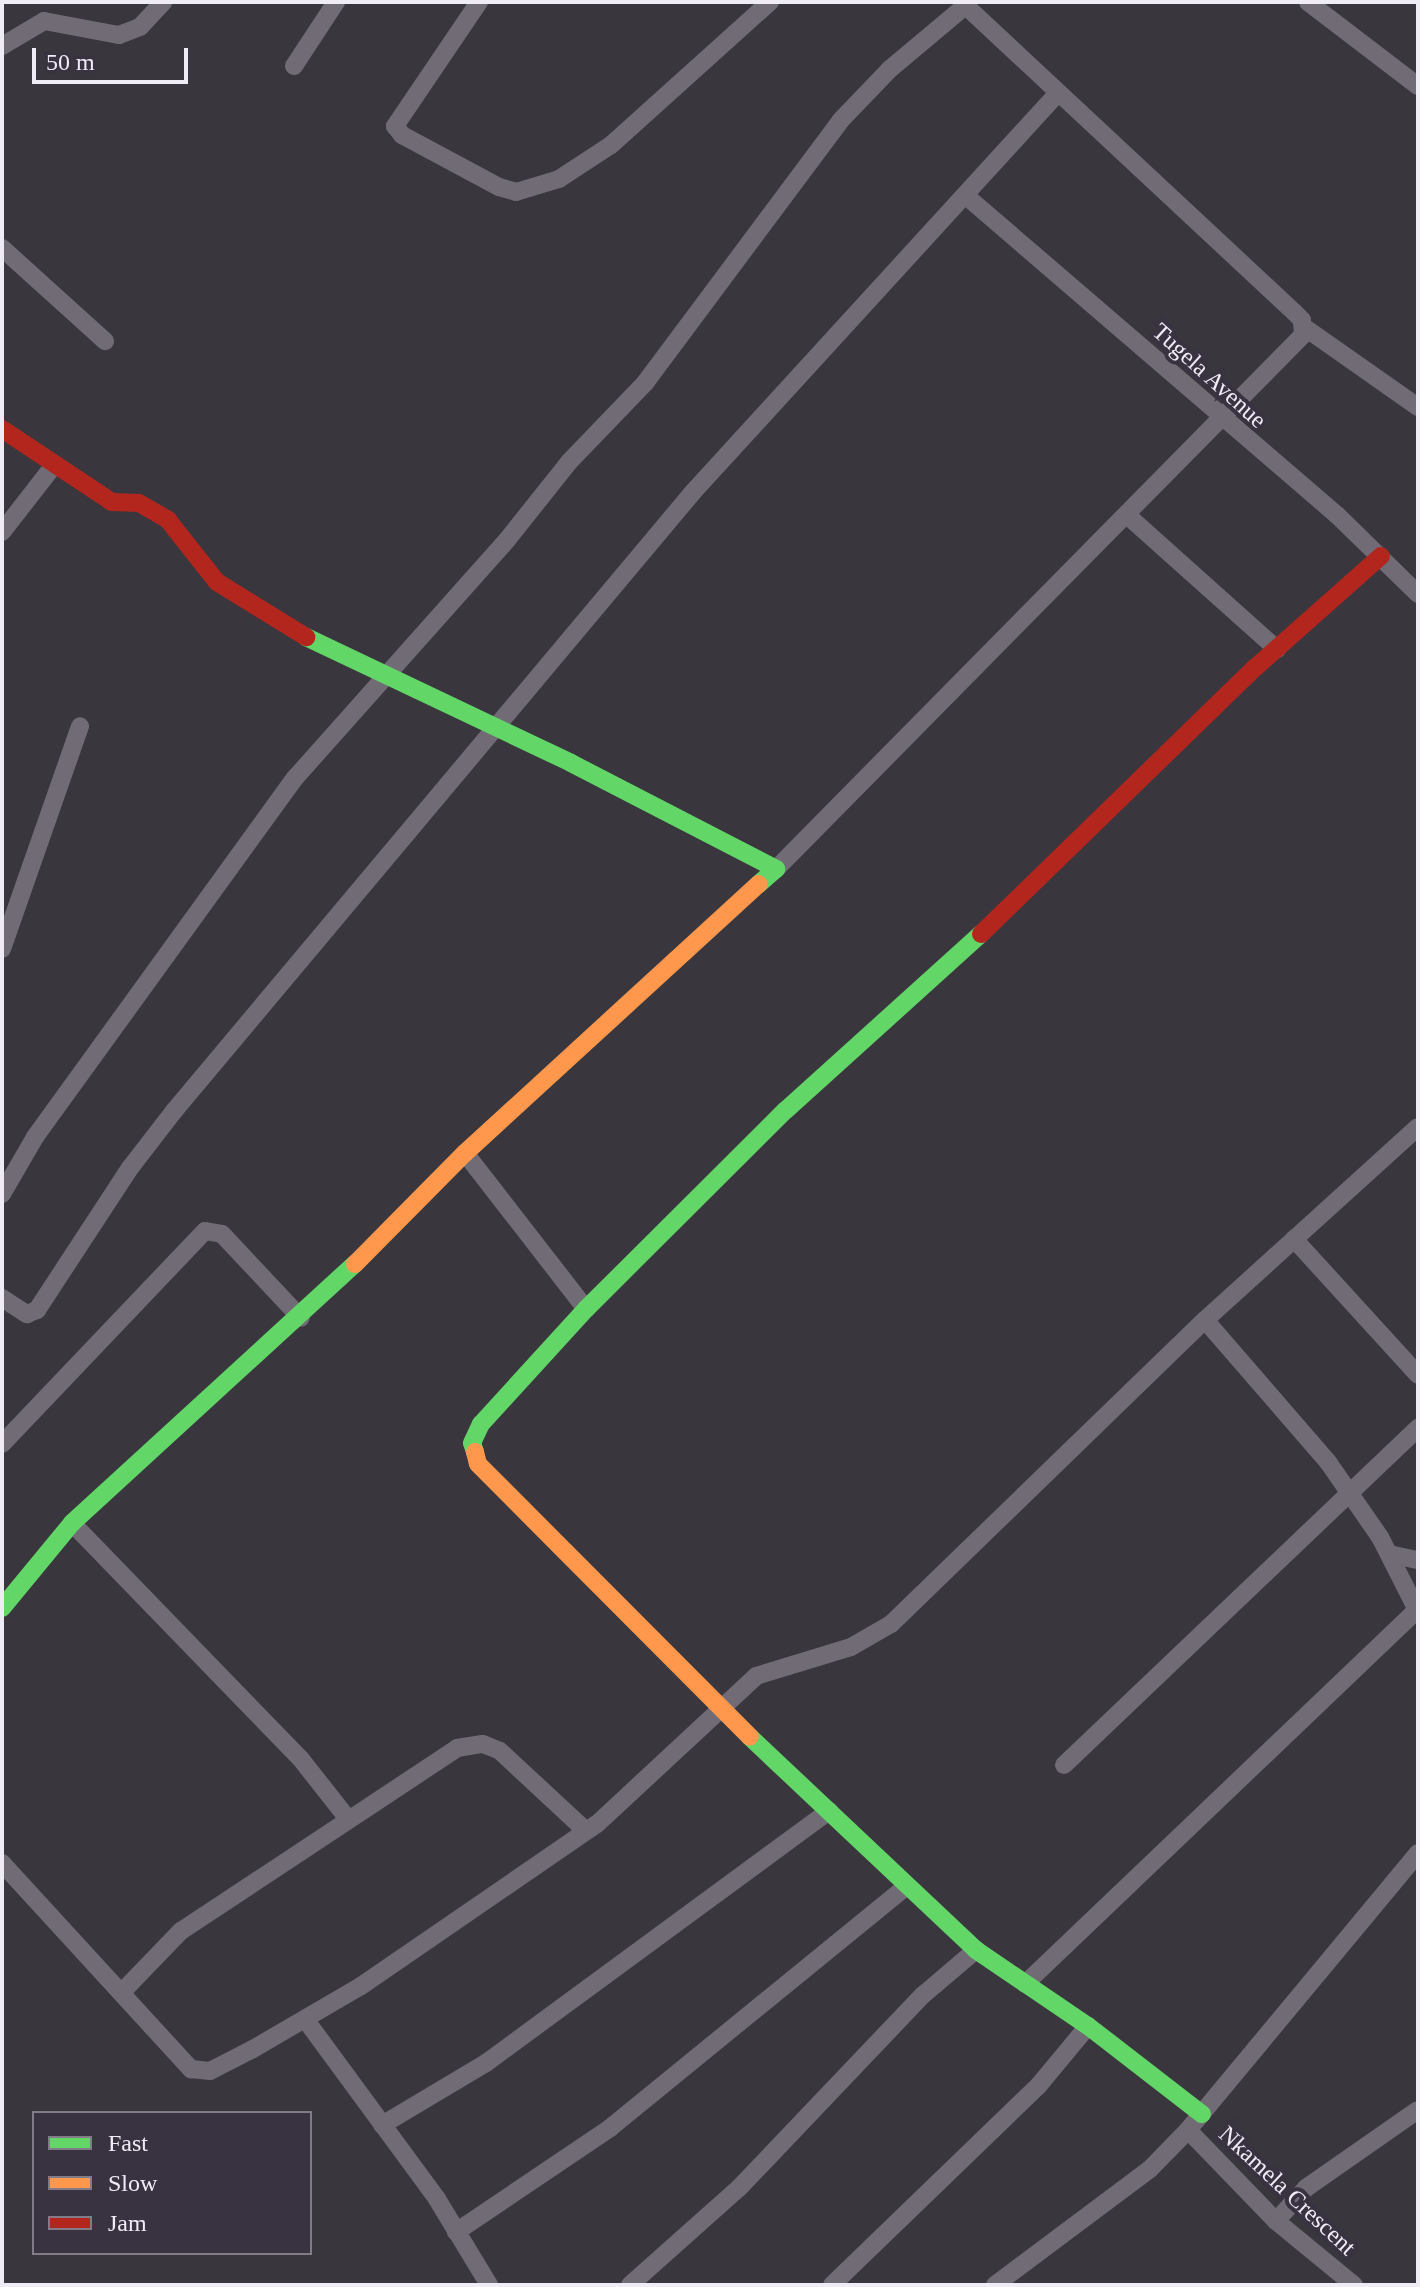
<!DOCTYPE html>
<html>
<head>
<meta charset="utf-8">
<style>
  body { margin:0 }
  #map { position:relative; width:1420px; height:2287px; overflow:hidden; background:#39363e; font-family:Georgia,serif }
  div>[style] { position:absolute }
  .street>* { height:18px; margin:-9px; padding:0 9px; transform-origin:9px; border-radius:9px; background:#706b75 }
  .fast>* { height:18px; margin:-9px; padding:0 9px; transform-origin:9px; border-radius:9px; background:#63d668 }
  .slow>* { height:18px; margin:-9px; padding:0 9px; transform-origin:9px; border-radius:9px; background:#ff974d }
  .jam>* { height:18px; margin:-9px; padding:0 9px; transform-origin:9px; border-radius:9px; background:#b3261e }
  span { translate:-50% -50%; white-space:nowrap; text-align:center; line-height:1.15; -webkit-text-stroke:8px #393241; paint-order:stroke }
  .street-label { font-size:24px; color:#f0ecf6 }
  .frame { position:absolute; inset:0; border:4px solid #f0ecf6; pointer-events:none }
  .legend { position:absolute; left:32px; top:2111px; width:280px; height:144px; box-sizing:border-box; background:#393241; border:2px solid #827c89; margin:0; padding:10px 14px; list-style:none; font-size:24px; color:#f0ecf6 }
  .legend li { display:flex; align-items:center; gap:16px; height:40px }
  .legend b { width:40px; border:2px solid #827c89 }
  .scale { position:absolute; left:32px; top:48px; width:156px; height:36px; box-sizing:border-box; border:4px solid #f0ecf6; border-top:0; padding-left:10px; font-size:24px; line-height:28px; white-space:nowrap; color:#f0ecf6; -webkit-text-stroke:6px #393241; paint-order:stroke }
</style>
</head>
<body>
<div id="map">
  <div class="street">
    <i style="left:479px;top:2px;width:150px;rotate:124.1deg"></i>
    <i style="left:395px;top:126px;width:11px;rotate:52deg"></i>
    <i style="left:402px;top:135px;width:110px;rotate:28.2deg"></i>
    <i style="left:499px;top:187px;width:18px;rotate:16deg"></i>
    <i style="left:516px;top:192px;width:45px;rotate:-16.8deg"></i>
    <i style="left:559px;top:179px;width:62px;rotate:-33.2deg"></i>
    <i style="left:611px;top:145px;width:214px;rotate:-42deg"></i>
    <i style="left:1308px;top:2px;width:138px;rotate:37.4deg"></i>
    <i style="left:2px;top:46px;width:49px;rotate:-30.8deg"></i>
    <i style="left:44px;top:21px;width:76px;rotate:10.6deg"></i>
    <i style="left:119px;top:35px;width:22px;rotate:-21deg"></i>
    <i style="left:140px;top:27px;width:34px;rotate:-47deg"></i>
    <i style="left:294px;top:66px;width:77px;rotate:-56.7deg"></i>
    <i style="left:966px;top:196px;width:489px;rotate:40.7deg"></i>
    <i style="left:1337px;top:515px;width:113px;rotate:44.3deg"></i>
    <i style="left:2px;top:248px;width:139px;rotate:42.1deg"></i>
    <i style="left:1304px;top:327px;width:139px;rotate:35.1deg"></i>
    <i style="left:1128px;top:516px;width:200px;rotate:41.8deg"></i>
    <i style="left:2px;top:532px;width:86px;rotate:-52.1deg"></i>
    <i style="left:776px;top:869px;width:750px;rotate:-45.38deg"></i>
    <i style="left:1303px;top:335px;width:15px;rotate:-94deg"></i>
    <i style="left:1302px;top:320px;width:11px;rotate:-135deg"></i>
    <i style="left:1294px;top:312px;width:454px;rotate:-137deg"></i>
    <i style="left:2px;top:949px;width:236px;rotate:-70.7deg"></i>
    <i style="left:465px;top:1153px;width:197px;rotate:52.2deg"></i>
    <i style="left:2px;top:1194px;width:66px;rotate:-59.9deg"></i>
    <i style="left:35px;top:1137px;width:443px;rotate:-54.1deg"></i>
    <i style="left:295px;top:778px;width:319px;rotate:-48.3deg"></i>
    <i style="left:507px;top:540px;width:100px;rotate:-51.5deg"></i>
    <i style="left:569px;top:462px;width:110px;rotate:-46.1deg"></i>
    <i style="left:645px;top:383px;width:328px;rotate:-53.3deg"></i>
    <i style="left:841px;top:120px;width:71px;rotate:-46.1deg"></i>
    <i style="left:890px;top:69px;width:98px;rotate:-40deg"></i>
    <i style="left:1294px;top:1239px;width:184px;rotate:47.6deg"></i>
    <i style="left:2px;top:1298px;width:30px;rotate:33deg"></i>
    <i style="left:27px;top:1314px;width:11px;rotate:-22deg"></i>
    <i style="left:37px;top:1310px;width:170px;rotate:-56.8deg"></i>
    <i style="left:130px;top:1168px;width:72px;rotate:-52.3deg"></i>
    <i style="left:174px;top:1111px;width:808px;rotate:-50.02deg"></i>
    <i style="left:693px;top:492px;width:539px;rotate:-47.55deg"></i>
    <i style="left:1205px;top:1320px;width:188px;rotate:49.1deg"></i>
    <i style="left:1328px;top:1462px;width:91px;rotate:55.3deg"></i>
    <i style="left:1380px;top:1537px;width:82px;rotate:63.1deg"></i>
    <i style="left:2px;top:1444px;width:294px;rotate:-46.4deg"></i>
    <i style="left:205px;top:1231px;width:17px;rotate:10deg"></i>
    <i style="left:222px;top:1234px;width:115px;rotate:46.8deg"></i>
    <i style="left:72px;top:1523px;width:327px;rotate:45.9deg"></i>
    <i style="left:300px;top:1758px;width:78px;rotate:51.8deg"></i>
    <i style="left:1389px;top:1554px;width:30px;rotate:12deg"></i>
    <i style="left:1064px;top:1765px;width:489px;rotate:-43.6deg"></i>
    <i style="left:2px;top:1863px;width:280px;rotate:47.5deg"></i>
    <i style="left:191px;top:2069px;width:19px;rotate:6deg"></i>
    <i style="left:210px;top:2071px;width:48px;rotate:-27.1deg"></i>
    <i style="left:253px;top:2049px;width:125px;rotate:-30.3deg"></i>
    <i style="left:361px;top:1986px;width:286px;rotate:-34.5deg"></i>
    <i style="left:597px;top:1824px;width:217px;rotate:-42.9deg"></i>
    <i style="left:756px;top:1676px;width:99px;rotate:-17deg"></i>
    <i style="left:851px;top:1647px;width:46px;rotate:-29.9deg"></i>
    <i style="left:891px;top:1624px;width:437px;rotate:-44.1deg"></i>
    <i style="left:1205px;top:1320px;width:287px;rotate:-42.2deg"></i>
    <i style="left:1025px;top:1984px;width:543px;rotate:-43.66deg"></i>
    <i style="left:122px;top:1992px;width:85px;rotate:-46deg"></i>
    <i style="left:181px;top:1931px;width:331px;rotate:-33.5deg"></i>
    <i style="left:457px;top:1748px;width:26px;rotate:-9deg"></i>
    <i style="left:483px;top:1744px;width:18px;rotate:22deg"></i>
    <i style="left:500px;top:1751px;width:117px;rotate:42.9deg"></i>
    <i style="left:305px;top:2019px;width:223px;rotate:53.7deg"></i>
    <i style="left:437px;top:2199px;width:100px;rotate:58.8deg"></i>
    <i style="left:382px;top:2125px;width:121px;rotate:-30.8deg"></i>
    <i style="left:486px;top:2063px;width:426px;rotate:-36.3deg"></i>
    <i style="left:1188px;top:2130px;width:127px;rotate:46deg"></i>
    <i style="left:1276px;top:2221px;width:101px;rotate:39.4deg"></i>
    <i style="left:1276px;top:2221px;width:45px;rotate:-47.7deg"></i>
    <i style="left:1306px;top:2188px;width:136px;rotate:-34.9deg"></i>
    <i style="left:456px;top:2232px;width:186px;rotate:-34deg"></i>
    <i style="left:610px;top:2128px;width:383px;rotate:-39.2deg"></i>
    <i style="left:630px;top:2285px;width:146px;rotate:-41.7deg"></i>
    <i style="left:739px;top:2188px;width:267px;rotate:-46.4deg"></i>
    <i style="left:923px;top:1995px;width:70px;rotate:-40.3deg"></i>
    <i style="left:832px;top:2285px;width:288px;rotate:-44deg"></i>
    <i style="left:1039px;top:2085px;width:77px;rotate:-50.3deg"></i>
    <i style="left:995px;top:2285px;width:194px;rotate:-36.8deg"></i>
    <i style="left:1150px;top:2169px;width:54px;rotate:-45.7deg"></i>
    <i style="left:1188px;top:2130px;width:360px;rotate:-50.3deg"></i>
  </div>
  <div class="fast">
    <i style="left:306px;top:637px;width:293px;rotate:25.4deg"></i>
    <i style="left:571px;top:763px;width:231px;rotate:27.3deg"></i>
    <i style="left:776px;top:869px;width:23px;rotate:139deg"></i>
    <i style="left:475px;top:1452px;width:9px;rotate:-108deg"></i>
    <i style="left:472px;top:1443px;width:21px;rotate:-65deg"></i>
    <i style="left:481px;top:1424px;width:156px;rotate:-47.6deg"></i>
    <i style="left:586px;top:1309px;width:282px;rotate:-44.9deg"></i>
    <i style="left:786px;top:1110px;width:263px;rotate:-42.1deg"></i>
    <i style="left:2px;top:1608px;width:110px;rotate:-50.5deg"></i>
    <i style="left:72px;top:1523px;width:384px;rotate:-42.5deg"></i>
    <i style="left:750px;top:1737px;width:311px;rotate:43.3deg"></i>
    <i style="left:976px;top:1950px;width:135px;rotate:34.2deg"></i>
    <i style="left:1088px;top:2026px;width:144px;rotate:37.7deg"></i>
  </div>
  <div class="slow">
    <i style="left:355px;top:1264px;width:156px;rotate:-45.3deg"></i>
    <i style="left:465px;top:1153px;width:398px;rotate:-42.5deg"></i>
    <i style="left:475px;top:1452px;width:12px;rotate:76deg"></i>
    <i style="left:478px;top:1464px;width:385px;rotate:45.1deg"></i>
  </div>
  <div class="jam">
    <i style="left:2px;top:429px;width:132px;rotate:33.6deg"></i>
    <i style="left:112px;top:502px;width:27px;rotate:2deg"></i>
    <i style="left:139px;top:503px;width:34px;rotate:30deg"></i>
    <i style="left:168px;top:520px;width:79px;rotate:51.7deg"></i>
    <i style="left:217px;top:582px;width:105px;rotate:31.7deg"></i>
    <i style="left:981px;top:934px;width:383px;rotate:-44.2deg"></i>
    <i style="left:1256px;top:667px;width:167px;rotate:-41.6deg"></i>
  </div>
  <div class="street-label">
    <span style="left:1209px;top:376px;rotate:42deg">Tugela Avenue</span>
    <span style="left:1287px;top:2191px;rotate:43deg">Nkamela Crescent</span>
  </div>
  <div class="frame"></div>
  <ul class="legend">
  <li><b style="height:10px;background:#63d668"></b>Fast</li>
  <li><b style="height:10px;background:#ff974d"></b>Slow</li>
  <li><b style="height:10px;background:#b3261e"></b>Jam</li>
  </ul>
  <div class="scale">50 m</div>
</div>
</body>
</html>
